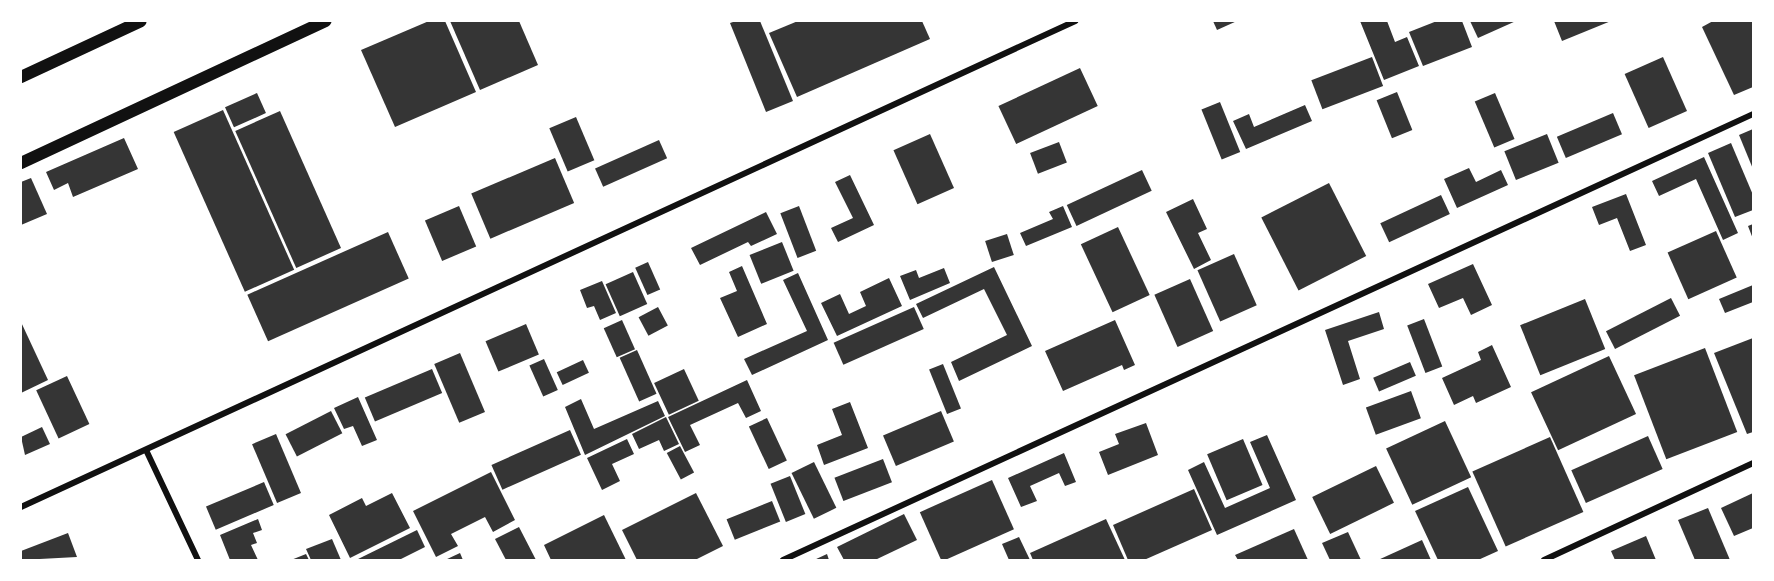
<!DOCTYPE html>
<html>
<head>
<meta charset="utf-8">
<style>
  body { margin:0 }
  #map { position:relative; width:1774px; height:581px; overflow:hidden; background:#fff; font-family:Montserrat,sans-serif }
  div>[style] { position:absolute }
  .building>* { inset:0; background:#353535; transform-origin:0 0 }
  .minor>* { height:6px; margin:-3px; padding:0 3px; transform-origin:3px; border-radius:3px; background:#111 }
  .secondary>* { height:12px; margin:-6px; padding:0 6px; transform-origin:6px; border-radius:6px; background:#111 }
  span { translate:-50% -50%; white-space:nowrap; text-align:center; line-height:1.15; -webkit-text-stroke:5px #fff; paint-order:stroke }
  .frame { position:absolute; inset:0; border:22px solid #fff; pointer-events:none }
</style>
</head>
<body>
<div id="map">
  <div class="building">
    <i style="clip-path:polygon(429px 21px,445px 21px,476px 92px,395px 127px,361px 50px)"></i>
    <i style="clip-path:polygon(450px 21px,519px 21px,538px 65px,480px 90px)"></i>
    <i style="clip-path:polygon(736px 21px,760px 21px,793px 101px,766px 112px,730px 23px)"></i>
    <i style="clip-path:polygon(798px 21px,922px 21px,930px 39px,797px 97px,769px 33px)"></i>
    <i style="clip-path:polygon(1213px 21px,1237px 21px,1217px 30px)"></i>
    <i style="clip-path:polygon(1360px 21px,1387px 21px,1395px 42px,1407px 37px,1419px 66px,1384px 80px)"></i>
    <i style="clip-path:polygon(1437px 21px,1462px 21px,1472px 47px,1423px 66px,1409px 32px)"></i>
    <i style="clip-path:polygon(1470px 21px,1516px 21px,1478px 38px)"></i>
    <i style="clip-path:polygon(1554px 21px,1611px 21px,1562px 41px)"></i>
    <i style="clip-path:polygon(1713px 21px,1753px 21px,1753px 87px,1734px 95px,1702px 27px)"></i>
    <i style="left:1372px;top:57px;width:31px;height:65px;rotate:69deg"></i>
    <i style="left:1663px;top:57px;width:59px;height:42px;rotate:66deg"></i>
    <i style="left:1080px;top:68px;width:42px;height:90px;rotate:65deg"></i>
    <i style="left:1397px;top:92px;width:41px;height:22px;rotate:68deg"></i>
    <i style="left:257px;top:93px;width:22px;height:35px;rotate:66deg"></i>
    <i style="left:1495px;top:93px;width:50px;height:22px;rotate:67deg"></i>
    <i style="left:1220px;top:102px;width:54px;height:20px;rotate:68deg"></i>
    <i style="clip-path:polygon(1305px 105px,1312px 121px,1246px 149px,1233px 121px,1249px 114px,1254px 127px)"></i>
    <i style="left:223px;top:110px;width:175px;height:54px;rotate:66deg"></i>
    <i style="left:280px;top:111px;width:150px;height:49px;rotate:66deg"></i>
    <i style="left:1613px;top:113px;width:23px;height:61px;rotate:67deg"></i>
    <i style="left:576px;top:117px;width:47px;height:29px;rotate:67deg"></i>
    <i style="clip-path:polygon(1753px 129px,1753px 169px,1739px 135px)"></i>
    <i style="left:930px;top:134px;width:59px;height:40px;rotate:66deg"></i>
    <i style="left:1547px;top:134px;width:31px;height:46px;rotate:68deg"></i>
    <i style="clip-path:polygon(124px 138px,138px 169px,73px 197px,68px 183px,54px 190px,46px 172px)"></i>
    <i style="left:659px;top:140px;width:20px;height:70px;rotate:66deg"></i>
    <i style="left:1059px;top:142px;width:22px;height:31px;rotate:69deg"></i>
    <i style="clip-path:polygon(1731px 143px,1753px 195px,1753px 210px,1735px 217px,1708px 153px)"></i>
    <i style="clip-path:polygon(1704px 157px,1738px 233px,1723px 240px,1696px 179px,1659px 196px,1652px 181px)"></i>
    <i style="left:555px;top:158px;width:49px;height:91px;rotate:67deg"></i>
    <i style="clip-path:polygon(1469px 168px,1476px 182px,1501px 170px,1508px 185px,1457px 208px,1444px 179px)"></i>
    <i style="left:1142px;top:170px;width:23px;height:83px;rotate:65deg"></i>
    <i style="clip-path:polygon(850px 175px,874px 225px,838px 242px,831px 228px,853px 218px,835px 182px)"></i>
    <i style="clip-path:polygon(31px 178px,47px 214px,21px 225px,21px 182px)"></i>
    <i style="left:1329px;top:183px;width:82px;height:76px;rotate:63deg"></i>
    <i style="clip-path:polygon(1626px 194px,1646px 245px,1630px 251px,1617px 218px,1599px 225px,1592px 207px)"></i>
    <i style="left:1441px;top:195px;width:21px;height:67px;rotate:65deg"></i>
    <i style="clip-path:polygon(1193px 199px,1207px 229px,1198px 233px,1211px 260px,1194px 269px,1166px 212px)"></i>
    <i style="left:459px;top:206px;width:44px;height:37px;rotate:67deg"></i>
    <i style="left:799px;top:206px;width:48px;height:20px;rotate:69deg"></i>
    <i style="clip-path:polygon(1063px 206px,1072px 227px,1026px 246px,1020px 233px,1053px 219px,1049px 212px)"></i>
    <i style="clip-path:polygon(766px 212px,777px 234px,751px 246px,748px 242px,700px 265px,691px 248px)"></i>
    <i style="clip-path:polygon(1753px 224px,1753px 239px,1748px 226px)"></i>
    <i style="left:1118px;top:227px;width:75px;height:41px;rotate:65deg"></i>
    <i style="left:1716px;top:231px;width:51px;height:53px;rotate:66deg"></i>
    <i style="left:388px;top:232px;width:51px;height:154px;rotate:66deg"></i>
    <i style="left:1007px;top:234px;width:22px;height:23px;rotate:72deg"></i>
    <i style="left:782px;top:242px;width:31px;height:35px;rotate:68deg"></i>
    <i style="left:1234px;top:254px;width:56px;height:40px;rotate:66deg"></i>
    <i style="left:648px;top:262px;width:30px;height:14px;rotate:66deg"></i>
    <i style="clip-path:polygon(1473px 264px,1492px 305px,1471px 315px,1463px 298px,1439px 308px,1428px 284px)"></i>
    <i style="clip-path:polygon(742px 266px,767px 324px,738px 337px,720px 298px,737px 291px,729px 272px)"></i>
    <i style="clip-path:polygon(994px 267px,1032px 346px,959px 381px,951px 362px,1007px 335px,984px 289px,923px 318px,916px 304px)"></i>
    <i style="clip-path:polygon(944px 268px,950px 283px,910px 300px,900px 276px,916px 270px,919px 278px)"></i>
    <i style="left:633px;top:272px;width:35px;height:30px;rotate:66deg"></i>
    <i style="clip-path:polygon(798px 273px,828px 340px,752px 375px,744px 359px,807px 331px,783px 280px)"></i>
    <i style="clip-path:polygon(889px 278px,902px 306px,837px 336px,821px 303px,840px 294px,849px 314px,866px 306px,860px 292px)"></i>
    <i style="left:1190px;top:279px;width:57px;height:39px;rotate:66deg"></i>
    <i style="clip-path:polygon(602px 281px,616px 313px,600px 320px,594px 306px,587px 308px,580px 290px)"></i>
    <i style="clip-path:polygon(1753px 285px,1753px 302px,1725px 313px,1719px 299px)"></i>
    <i style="left:1671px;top:298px;width:20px;height:73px;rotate:63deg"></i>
    <i style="left:1585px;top:299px;width:54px;height:70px;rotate:68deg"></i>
    <i style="left:658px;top:307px;width:21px;height:22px;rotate:62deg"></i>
    <i style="left:914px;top:307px;width:24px;height:88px;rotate:66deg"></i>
    <i style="clip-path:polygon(1379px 312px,1384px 329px,1348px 341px,1360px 379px,1343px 385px,1325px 330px)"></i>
    <i style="left:1424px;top:319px;width:51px;height:18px;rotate:69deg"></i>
    <i style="left:622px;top:320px;width:32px;height:20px;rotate:66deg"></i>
    <i style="clip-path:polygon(1115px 320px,1135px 365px,1124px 370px,1122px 365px,1063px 391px,1045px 351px)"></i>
    <i style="clip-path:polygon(21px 322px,48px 380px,21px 393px)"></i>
    <i style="left:526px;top:324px;width:33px;height:44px;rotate:67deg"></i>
    <i style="clip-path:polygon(1753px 338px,1753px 432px,1747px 434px,1714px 353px)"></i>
    <i style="clip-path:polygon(1492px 345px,1511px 387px,1476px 403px,1473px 396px,1454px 405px,1442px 378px,1481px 360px,1478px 352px)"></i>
    <i style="left:1705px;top:348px;width:90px;height:76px;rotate:69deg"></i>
    <i style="left:637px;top:350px;width:48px;height:19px;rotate:66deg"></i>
    <i style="left:460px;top:353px;width:64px;height:28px;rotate:67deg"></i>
    <i style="left:1609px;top:356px;width:64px;height:86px;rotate:65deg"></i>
    <i style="left:544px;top:359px;width:34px;height:16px;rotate:66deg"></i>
    <i style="left:583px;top:360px;width:14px;height:29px;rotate:65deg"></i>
    <i style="left:1410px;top:362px;width:15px;height:40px;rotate:67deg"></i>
    <i style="left:943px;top:364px;width:48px;height:15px;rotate:68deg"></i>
    <i style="left:432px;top:369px;width:26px;height:73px;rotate:67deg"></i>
    <i style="left:684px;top:369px;width:35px;height:33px;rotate:65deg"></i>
    <i style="left:67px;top:376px;width:53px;height:34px;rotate:65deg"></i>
    <i style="clip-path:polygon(747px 380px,761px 411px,746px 418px,738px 403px,690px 425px,700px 445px,685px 452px,668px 417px)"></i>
    <i style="left:1411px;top:391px;width:29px;height:48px;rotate:70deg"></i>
    <i style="clip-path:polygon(358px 397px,377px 440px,362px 446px,353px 426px,344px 429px,334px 408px)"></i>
    <i style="clip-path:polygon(581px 399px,594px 429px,658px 401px,665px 416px,585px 455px,565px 407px)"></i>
    <i style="clip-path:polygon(850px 402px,868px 448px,824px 465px,817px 445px,842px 435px,832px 409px)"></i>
    <i style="left:331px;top:411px;width:25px;height:51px;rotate:63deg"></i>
    <i style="left:941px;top:411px;width:33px;height:63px;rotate:67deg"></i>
    <i style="clip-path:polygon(666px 417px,679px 444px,664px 451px,659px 440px,639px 449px,632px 434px)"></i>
    <i style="left:767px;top:418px;width:47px;height:20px;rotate:65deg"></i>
    <i style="left:1445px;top:421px;width:62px;height:65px;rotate:65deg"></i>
    <i style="clip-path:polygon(1146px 423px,1158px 455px,1108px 475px,1099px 452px,1119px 444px,1115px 434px)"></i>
    <i style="clip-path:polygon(42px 427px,50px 444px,25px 455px,21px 437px)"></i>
    <i style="left:570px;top:430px;width:27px;height:86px;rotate:66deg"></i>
    <i style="left:276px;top:434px;width:64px;height:26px;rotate:67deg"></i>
    <i style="clip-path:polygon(1267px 435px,1296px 500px,1217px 535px,1188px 470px,1204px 462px,1225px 508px,1270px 488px,1250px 442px)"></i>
    <i style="left:1648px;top:436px;width:36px;height:84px;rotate:66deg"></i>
    <i style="left:1550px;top:437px;width:82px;height:85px;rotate:66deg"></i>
    <i style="clip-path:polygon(627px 439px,634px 454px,612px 464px,620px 481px,602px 490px,587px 458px)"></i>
    <i style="left:1243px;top:439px;width:50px;height:39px;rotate:67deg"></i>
    <i style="left:680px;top:446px;width:30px;height:15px;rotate:62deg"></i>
    <i style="clip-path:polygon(1064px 453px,1076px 482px,1065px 486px,1059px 473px,1030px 486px,1037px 501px,1021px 507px,1008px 478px)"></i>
    <i style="left:883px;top:459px;width:25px;height:52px;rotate:69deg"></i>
    <i style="left:814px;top:462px;width:51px;height:25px;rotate:64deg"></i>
    <i style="left:1376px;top:466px;width:41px;height:71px;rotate:64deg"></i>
    <i style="clip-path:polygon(491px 472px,515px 520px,493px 532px,485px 517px,451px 534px,458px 546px,436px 557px,413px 511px)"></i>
    <i style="left:790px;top:476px;width:41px;height:21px;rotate:68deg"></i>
    <i style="left:992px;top:480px;width:54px;height:79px;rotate:66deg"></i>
    <i style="left:264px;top:482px;width:25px;height:63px;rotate:67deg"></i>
    <i style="clip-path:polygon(1468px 487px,1498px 551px,1478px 560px,1438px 560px,1415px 511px)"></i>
    <i style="clip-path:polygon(1194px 489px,1212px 530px,1144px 560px,1128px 560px,1113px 525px)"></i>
    <i style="clip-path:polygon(392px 493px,410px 528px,350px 558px,329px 515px,362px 498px,366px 506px)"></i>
    <i style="clip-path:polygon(696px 493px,723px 546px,695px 560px,637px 560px,622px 530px)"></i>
    <i style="clip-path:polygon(1753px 493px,1753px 528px,1734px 536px,1721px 508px)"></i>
    <i style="left:772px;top:501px;width:22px;height:49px;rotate:68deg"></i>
    <i style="clip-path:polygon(1708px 508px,1730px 560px,1695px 560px,1678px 520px)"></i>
    <i style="clip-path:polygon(904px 514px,917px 540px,875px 560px,844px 560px,837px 547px)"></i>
    <i style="clip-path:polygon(604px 515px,626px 560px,551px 560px,544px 545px)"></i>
    <i style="clip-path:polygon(258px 519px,262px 530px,253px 533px,257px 543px,251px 545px,258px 560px,230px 560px,220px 535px)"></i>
    <i style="clip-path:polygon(1106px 519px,1125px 560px,1033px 560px,1030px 553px)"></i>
    <i style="clip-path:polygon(519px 527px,536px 560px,506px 560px,495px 539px)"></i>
    <i style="clip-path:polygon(1294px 529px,1308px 560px,1238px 560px,1235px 555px)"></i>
    <i style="clip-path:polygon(417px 530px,425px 547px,399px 560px,356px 560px)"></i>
    <i style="clip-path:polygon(1348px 532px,1361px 560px,1330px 560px,1322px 543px)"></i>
    <i style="clip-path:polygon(68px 533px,77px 557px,21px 560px,21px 551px)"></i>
    <i style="clip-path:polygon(1646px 536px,1656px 560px,1615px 560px,1611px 551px)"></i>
    <i style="clip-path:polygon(1019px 537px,1030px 560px,1009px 560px,1002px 544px)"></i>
    <i style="clip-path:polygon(332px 539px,341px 560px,311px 560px,306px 549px)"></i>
    <i style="clip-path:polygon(1422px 540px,1431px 560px,1378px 560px)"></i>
    <i style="clip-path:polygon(460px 553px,463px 560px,445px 560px)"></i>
    <i style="clip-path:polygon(306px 554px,309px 560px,291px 560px)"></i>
    <i style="clip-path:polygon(827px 554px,829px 560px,814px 560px)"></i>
  </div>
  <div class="minor">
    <i style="left:146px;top:450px;width:122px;rotate:64.7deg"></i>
    <i style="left:21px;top:507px;width:1161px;rotate:-24.75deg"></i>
    <i style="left:783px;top:560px;width:1068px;rotate:-24.69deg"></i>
    <i style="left:1544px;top:560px;width:230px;rotate:-24.9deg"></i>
  </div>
  <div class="secondary">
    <i style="left:21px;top:77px;width:132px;rotate:-25deg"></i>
    <i style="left:21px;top:163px;width:336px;rotate:-25deg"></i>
  </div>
  <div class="frame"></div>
</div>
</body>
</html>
